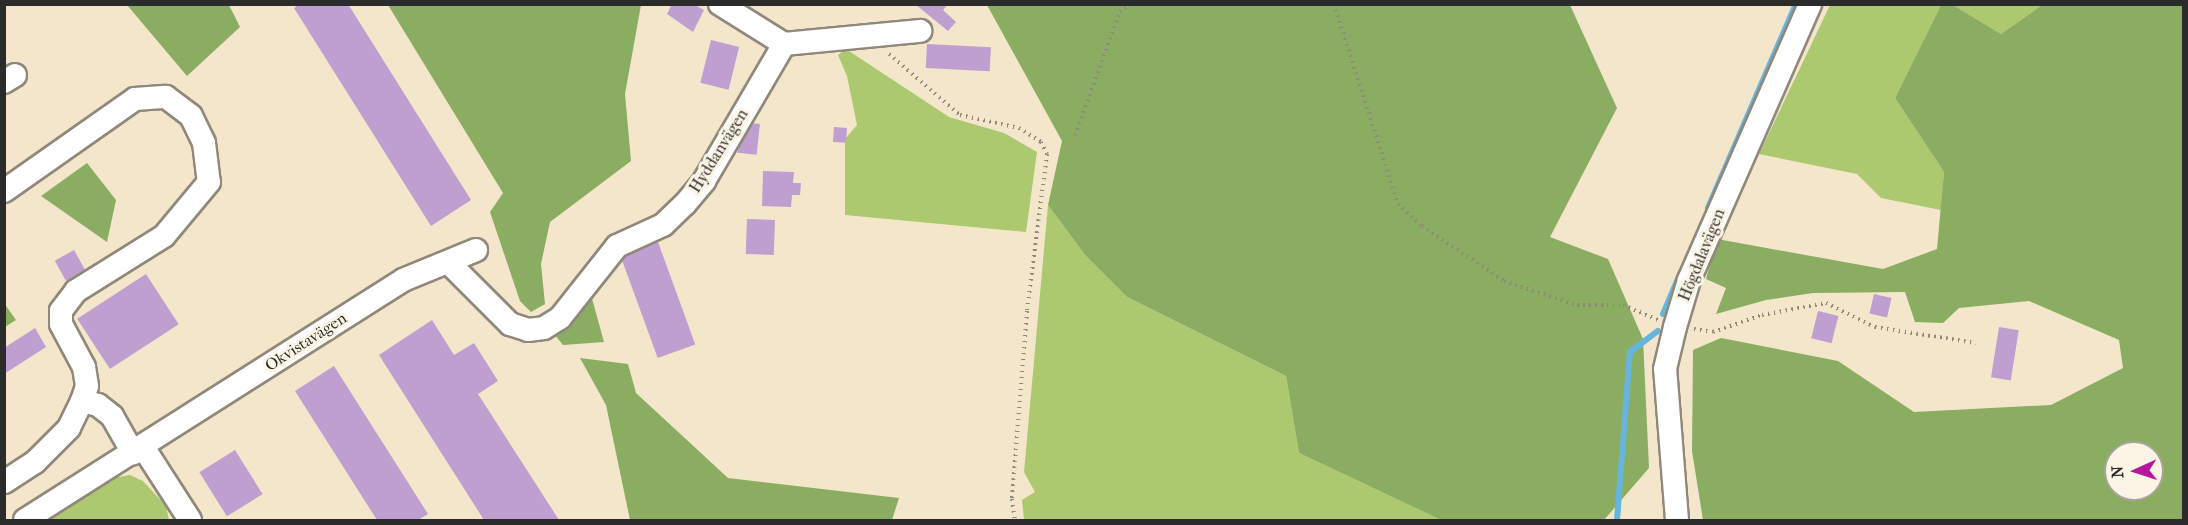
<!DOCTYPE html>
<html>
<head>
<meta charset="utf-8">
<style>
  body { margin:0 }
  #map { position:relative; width:2188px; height:525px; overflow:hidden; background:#f4e6cb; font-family:"IM FELL French Canon",serif }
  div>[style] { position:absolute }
  .green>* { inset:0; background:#adc970 }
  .forest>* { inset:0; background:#8aad62 }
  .stream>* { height:6px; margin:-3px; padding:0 3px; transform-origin:3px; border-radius:3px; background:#65b5df }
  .building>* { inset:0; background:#bf9ed0; transform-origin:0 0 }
  .path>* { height:4px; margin-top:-2px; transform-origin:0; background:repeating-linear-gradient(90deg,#90887b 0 1.5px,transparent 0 6px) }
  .roads { filter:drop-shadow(2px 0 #90887b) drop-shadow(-2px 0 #90887b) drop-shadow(0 2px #90887b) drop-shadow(0 -2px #90887b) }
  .minor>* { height:22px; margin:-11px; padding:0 11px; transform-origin:11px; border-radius:11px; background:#fff }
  span { translate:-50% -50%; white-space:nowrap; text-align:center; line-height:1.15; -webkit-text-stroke:6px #fcf5e5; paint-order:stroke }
  .street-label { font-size:16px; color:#2b2b2b }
  .frame { position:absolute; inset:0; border:6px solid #2b2b2b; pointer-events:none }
  .north { position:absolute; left:2104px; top:441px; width:60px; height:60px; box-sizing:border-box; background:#fcf5e5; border:2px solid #a8a49b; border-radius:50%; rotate:267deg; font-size:16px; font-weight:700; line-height:24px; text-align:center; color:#2b2b2b }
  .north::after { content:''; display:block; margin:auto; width:21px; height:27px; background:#b5179e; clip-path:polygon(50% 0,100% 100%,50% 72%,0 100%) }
</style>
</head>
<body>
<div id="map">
  <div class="green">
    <i style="clip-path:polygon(1830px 5px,1941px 5px,1895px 98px,1944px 172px,1941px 210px,1881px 198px,1857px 174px,1759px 154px)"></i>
    <i style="clip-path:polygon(1953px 5px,2042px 5px,2001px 34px)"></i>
    <i style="clip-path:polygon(846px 49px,949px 117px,1004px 133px,1037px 152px,1026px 232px,845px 215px,845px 139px,857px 125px,847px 76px,838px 55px)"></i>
    <i style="clip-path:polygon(1048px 205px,1085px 255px,1127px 297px,1286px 376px,1299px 453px,1441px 520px,1024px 520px,1022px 500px,1035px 492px,1024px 472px)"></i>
    <i style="clip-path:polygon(130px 475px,143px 481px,166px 506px,169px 520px,46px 520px,113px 478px)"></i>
  </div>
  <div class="forest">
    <i style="clip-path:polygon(127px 5px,229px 5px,240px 27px,187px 76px)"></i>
    <i style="clip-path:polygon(388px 5px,641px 5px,625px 94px,631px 161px,550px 222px,541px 264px,545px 304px,531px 312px,520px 301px,490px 212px,503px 193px)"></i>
    <i style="clip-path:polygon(987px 5px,1570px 5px,1617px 108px,1550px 237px,1608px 259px,1643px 339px,1649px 468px,1604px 520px,1441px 520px,1299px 453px,1286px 376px,1127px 297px,1085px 255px,1048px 205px,1062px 141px)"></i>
    <i style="clip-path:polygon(evenodd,1941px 5px,1953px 5px,2001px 34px,2042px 5px,2183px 5px,2183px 520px,1703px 520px,1692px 451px,1693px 350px,1721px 338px,1838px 361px,1914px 412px,2051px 405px,2123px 368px,2119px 340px,2029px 301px,1959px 308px,1943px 323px,1915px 322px,1905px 292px,1813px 293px,1766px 300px,1716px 314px,1726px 288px,1706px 279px,1717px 239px,1883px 269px,1937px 249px,1944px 172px,1895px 98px,1941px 5px,2116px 453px,2152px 453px,2152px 489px,2116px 489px,2116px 453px)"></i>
    <i style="clip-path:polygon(87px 163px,116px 200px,107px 242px,41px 196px)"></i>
    <i style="clip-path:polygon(591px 295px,604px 342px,563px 345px,551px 330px)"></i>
    <i style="clip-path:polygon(4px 303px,16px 320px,5px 327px,4px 327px)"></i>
    <i style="clip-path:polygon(580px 358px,628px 364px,636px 393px,728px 478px,899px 498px,892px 520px,630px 520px,606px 405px)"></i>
  </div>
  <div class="stream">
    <i style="left:1708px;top:208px;width:222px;rotate:-66.7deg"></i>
    <i style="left:1663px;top:314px;width:39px;rotate:-67deg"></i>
    <i style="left:1617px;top:520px;width:169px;rotate:-85.6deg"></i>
    <i style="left:1630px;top:352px;width:35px;rotate:-37deg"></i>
  </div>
  <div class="building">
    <i style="clip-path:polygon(300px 4px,348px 4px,471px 200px,431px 226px,294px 8px)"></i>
    <i style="clip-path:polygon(672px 4px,693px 4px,704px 10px,693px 32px,667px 14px)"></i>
    <i style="clip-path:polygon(915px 4px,948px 4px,943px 10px,956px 22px,948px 31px)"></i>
    <i style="left:711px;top:40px;width:29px;height:44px;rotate:14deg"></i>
    <i style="left:927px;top:44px;width:64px;height:24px;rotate:3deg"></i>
    <i style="left:741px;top:122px;width:19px;height:31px;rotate:6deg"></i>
    <i style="left:834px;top:127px;width:13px;height:15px;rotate:4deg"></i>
    <i style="clip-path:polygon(763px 171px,794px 172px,793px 183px,801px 183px,800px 195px,792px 195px,791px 207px,762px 206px)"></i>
    <i style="left:747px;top:219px;width:28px;height:35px;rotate:2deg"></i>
    <i style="left:658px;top:242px;width:109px;height:40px;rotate:70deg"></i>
    <i style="left:74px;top:250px;width:23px;height:22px;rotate:61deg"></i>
    <i style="left:146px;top:274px;width:60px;height:82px;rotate:57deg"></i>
    <i style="left:1874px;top:294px;width:18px;height:20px;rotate:13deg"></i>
    <i style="left:1818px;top:311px;width:21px;height:28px;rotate:14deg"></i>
    <i style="clip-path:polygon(432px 320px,454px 355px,474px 343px,498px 381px,478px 394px,559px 520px,484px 520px,379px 355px)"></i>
    <i style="left:1999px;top:327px;width:20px;height:51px;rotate:9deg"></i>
    <i style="clip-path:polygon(35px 328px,46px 347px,4px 374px,4px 348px)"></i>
    <i style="clip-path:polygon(334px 366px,428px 514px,418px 520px,377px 520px,295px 391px)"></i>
    <i style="left:235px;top:450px;width:52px;height:42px;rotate:58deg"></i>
  </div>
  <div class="path">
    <i style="left:1334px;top:4px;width:210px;rotate:72.3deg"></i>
    <i style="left:1398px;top:204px;width:33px;rotate:43deg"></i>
    <i style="left:1422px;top:226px;width:99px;rotate:33.9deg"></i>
    <i style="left:1504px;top:281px;width:77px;rotate:18.2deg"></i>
    <i style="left:1577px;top:305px;width:46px"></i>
    <i style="left:1623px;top:305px;width:38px;rotate:23deg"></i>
    <i style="left:889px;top:54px;width:94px;rotate:40.7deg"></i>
    <i style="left:960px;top:115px;width:60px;rotate:12.4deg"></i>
    <i style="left:1019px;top:128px;width:26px;rotate:32deg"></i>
    <i style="left:1041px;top:142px;width:13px;rotate:63deg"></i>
    <i style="left:1047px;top:154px;width:158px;rotate:97.3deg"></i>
    <i style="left:1027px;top:311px;width:189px;rotate:94.6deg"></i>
    <i style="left:1012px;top:499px;width:21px;rotate:82deg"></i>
    <i style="left:1075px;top:135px;width:131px;rotate:-69.9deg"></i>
    <i style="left:1120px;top:12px;width:14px;rotate:-36deg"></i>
    <i style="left:1694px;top:329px;width:19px;rotate:9deg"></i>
    <i style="left:1713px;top:332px;width:52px;rotate:-19.1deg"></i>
    <i style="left:1762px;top:315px;width:65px;rotate:-10.6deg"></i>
    <i style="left:1826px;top:303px;width:55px;rotate:26.1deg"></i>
    <i style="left:1875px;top:327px;width:102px;rotate:9deg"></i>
  </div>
  <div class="roads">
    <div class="minor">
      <i style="left:720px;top:4px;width:75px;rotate:32deg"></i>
      <i style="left:784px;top:44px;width:137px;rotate:-5.5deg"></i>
      <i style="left:4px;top:82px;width:13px;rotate:-32deg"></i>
      <i style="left:4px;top:191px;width:160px;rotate:-35.1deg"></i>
      <i style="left:135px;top:99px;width:31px;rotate:-4deg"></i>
      <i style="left:166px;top:97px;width:31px;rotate:37deg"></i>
      <i style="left:191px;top:116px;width:30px;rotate:64deg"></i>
      <i style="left:204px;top:143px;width:39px;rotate:83deg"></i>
      <i style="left:209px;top:182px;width:70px;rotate:129.8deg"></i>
      <i style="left:164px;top:236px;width:104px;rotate:148deg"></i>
      <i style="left:76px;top:291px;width:25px;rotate:127deg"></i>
      <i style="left:61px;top:311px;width:13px;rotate:90deg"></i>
      <i style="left:61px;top:324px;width:49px;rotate:61.9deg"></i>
      <i style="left:84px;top:367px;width:19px;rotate:81deg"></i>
      <i style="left:87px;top:386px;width:16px;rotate:108deg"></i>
      <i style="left:82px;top:401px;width:30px;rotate:116deg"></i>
      <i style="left:69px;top:428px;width:48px;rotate:135deg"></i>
      <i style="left:35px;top:462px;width:37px;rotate:147deg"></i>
      <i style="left:448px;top:262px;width:88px;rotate:45deg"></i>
      <i style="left:510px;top:324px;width:19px;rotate:18deg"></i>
      <i style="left:528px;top:330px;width:16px;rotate:-7deg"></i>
      <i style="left:544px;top:328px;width:19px;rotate:-32deg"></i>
      <i style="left:560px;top:318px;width:92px;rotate:-51.6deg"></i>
      <i style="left:617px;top:246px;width:51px;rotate:-24.5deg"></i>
      <i style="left:663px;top:225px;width:30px;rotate:-44deg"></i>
      <i style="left:685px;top:204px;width:30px;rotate:-50deg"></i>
      <i style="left:704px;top:181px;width:159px;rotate:-59.7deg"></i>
      <i style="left:82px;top:401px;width:16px;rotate:14deg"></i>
      <i style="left:98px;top:405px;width:18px;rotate:38deg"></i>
      <i style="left:112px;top:416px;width:43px;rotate:60.4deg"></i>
      <i style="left:143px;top:447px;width:87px;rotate:57.2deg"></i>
      <i style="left:25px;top:520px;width:448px;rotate:-32.4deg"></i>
      <i style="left:403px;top:280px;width:79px;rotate:-22.3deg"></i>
      <i style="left:1677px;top:520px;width:151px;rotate:-94.5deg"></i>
      <i style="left:1665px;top:369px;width:43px;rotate:-76.6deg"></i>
      <i style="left:1675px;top:327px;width:49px;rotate:-73.4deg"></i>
      <i style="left:1689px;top:280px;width:301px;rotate:-66.3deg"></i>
    </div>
  </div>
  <div class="street-label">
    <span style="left:719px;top:151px;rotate:-58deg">Hyddanvägen</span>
    <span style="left:1702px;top:255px;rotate:-68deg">Högdalavägen</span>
    <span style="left:306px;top:342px;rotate:-33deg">Okvistavägen</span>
  </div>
  <div class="frame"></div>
  <div class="north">N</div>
</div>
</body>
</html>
